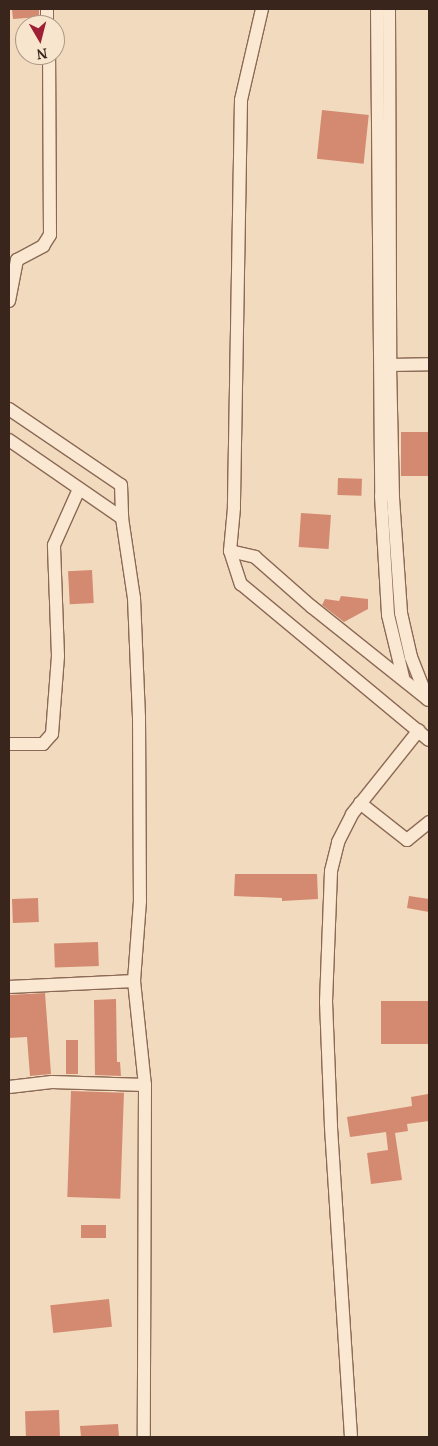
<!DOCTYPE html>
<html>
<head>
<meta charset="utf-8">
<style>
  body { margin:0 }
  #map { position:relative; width:438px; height:1446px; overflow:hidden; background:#f1dabe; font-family:"PT Serif",serif }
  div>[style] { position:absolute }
  .building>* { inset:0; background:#d38a70; transform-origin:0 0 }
  .roads { filter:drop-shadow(1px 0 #8b6955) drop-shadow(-1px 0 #8b6955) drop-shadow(0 1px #8b6955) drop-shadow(0 -1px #8b6955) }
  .minor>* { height:12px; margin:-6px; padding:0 6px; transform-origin:6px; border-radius:6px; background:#fbe8d2 }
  span { translate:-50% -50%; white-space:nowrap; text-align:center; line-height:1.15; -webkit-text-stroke:4.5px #f8e5ce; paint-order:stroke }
  .frame { position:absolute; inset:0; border:10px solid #39251b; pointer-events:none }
  .north { position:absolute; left:15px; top:15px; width:50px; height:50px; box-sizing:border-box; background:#f8e5ce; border:1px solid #ac9886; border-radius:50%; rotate:172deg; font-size:14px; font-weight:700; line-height:20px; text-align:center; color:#39251b }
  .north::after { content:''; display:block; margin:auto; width:18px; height:22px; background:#9f2035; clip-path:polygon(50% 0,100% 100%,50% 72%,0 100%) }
</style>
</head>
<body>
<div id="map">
  <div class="building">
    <i style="clip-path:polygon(12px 9px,39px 9px,39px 17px,13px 19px)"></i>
    <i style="left:322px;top:110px;width:47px;height:49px;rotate:6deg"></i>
    <i style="left:401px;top:432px;width:28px;height:44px"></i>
    <i style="left:338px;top:478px;width:24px;height:17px;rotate:2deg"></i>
    <i style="left:301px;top:513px;width:30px;height:34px;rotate:4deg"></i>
    <i style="left:92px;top:570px;width:33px;height:24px;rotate:87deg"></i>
    <i style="clip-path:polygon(341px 596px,368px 599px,368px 609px,344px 622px,322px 605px,325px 599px,339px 601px)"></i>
    <i style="clip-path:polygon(235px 874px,317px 874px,318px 899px,282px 901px,282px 898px,234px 896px)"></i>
    <i style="clip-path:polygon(409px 896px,429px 899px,429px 912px,407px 908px)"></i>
    <i style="left:38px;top:898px;width:24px;height:26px;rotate:88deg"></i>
    <i style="left:98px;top:942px;width:24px;height:44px;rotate:88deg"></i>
    <i style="clip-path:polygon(45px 993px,51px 1074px,30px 1076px,27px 1037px,9px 1038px,9px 995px)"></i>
    <i style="clip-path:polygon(116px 999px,117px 1062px,120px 1062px,121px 1076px,95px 1075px,94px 1000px)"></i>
    <i style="left:429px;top:1001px;width:43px;height:48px;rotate:90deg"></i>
    <i style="left:66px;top:1040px;width:12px;height:34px"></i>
    <i style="left:71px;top:1091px;width:53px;height:106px;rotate:2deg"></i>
    <i style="clip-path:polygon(428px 1094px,429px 1121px,407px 1124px,408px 1131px,395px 1133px,402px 1180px,371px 1184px,367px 1153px,388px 1150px,386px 1132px,350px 1137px,347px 1117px,412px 1106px,411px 1097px)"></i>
    <i style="left:106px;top:1225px;width:13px;height:25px;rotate:90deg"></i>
    <i style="left:109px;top:1299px;width:28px;height:59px;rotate:84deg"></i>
    <i style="left:59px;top:1410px;width:27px;height:34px;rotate:88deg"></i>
    <i style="clip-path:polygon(118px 1424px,119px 1437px,81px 1437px,80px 1426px)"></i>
  </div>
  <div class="roads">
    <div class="minor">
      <i style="left:262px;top:9px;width:93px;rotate:103deg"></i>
      <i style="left:241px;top:100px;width:408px;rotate:91deg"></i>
      <i style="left:234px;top:508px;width:43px;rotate:95.3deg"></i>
      <i style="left:230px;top:551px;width:35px;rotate:72deg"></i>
      <i style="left:241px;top:584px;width:244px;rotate:39.7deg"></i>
      <i style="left:377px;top:9px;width:487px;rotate:89.5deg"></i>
      <i style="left:381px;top:496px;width:119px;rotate:86.6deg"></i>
      <i style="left:388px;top:615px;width:64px;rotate:76.4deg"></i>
      <i style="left:389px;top:9px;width:356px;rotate:89.8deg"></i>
      <i style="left:390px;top:365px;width:133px;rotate:88.7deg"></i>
      <i style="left:393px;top:498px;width:115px;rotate:86deg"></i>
      <i style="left:401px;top:613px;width:45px;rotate:77.2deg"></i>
      <i style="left:411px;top:657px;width:46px;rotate:68.4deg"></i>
      <i style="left:47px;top:25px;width:16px;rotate:-90deg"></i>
      <i style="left:9px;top:301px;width:42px;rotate:-79deg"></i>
      <i style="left:17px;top:260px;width:30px;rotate:-28deg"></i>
      <i style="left:43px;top:246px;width:13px;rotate:-58deg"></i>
      <i style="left:50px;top:235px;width:180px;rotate:-90.3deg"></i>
      <i style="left:390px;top:365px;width:39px;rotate:-1deg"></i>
      <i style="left:9px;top:409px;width:135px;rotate:34.2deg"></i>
      <i style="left:121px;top:485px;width:33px;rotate:88deg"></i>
      <i style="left:122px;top:518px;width:81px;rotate:81.5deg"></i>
      <i style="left:134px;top:598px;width:119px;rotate:87.6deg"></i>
      <i style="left:139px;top:717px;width:184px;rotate:89.7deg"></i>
      <i style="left:140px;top:901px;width:80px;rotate:94.3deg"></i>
      <i style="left:134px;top:981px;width:105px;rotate:84deg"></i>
      <i style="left:145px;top:1085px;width:352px;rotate:90.2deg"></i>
      <i style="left:9px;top:440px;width:137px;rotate:34.6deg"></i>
      <i style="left:230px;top:551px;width:26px;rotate:13deg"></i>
      <i style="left:255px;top:557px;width:76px;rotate:41.3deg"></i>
      <i style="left:312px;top:607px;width:146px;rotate:38.6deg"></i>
      <i style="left:9px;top:744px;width:34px"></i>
      <i style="left:43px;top:744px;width:13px;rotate:-48deg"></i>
      <i style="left:52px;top:734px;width:78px;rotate:-85.6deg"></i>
      <i style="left:58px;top:656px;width:111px;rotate:-92.1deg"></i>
      <i style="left:54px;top:545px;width:61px;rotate:-65.9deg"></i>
      <i style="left:360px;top:803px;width:60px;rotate:38.2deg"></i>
      <i style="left:407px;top:840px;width:28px;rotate:-39deg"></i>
      <i style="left:9px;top:987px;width:125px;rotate:-2.7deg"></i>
      <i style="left:9px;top:1087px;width:43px;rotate:-6.6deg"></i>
      <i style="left:52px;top:1082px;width:93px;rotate:1.8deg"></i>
      <i style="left:351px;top:1437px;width:312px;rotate:-93.7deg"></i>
      <i style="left:331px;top:1126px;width:124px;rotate:-92.3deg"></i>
      <i style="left:326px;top:1002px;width:131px;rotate:-87.8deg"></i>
      <i style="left:331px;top:871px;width:30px;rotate:-76deg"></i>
      <i style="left:338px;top:842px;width:31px;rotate:-63deg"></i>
      <i style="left:352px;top:814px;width:107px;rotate:-51.4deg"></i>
    </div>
  </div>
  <div class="frame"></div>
  <div class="north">N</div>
</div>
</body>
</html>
